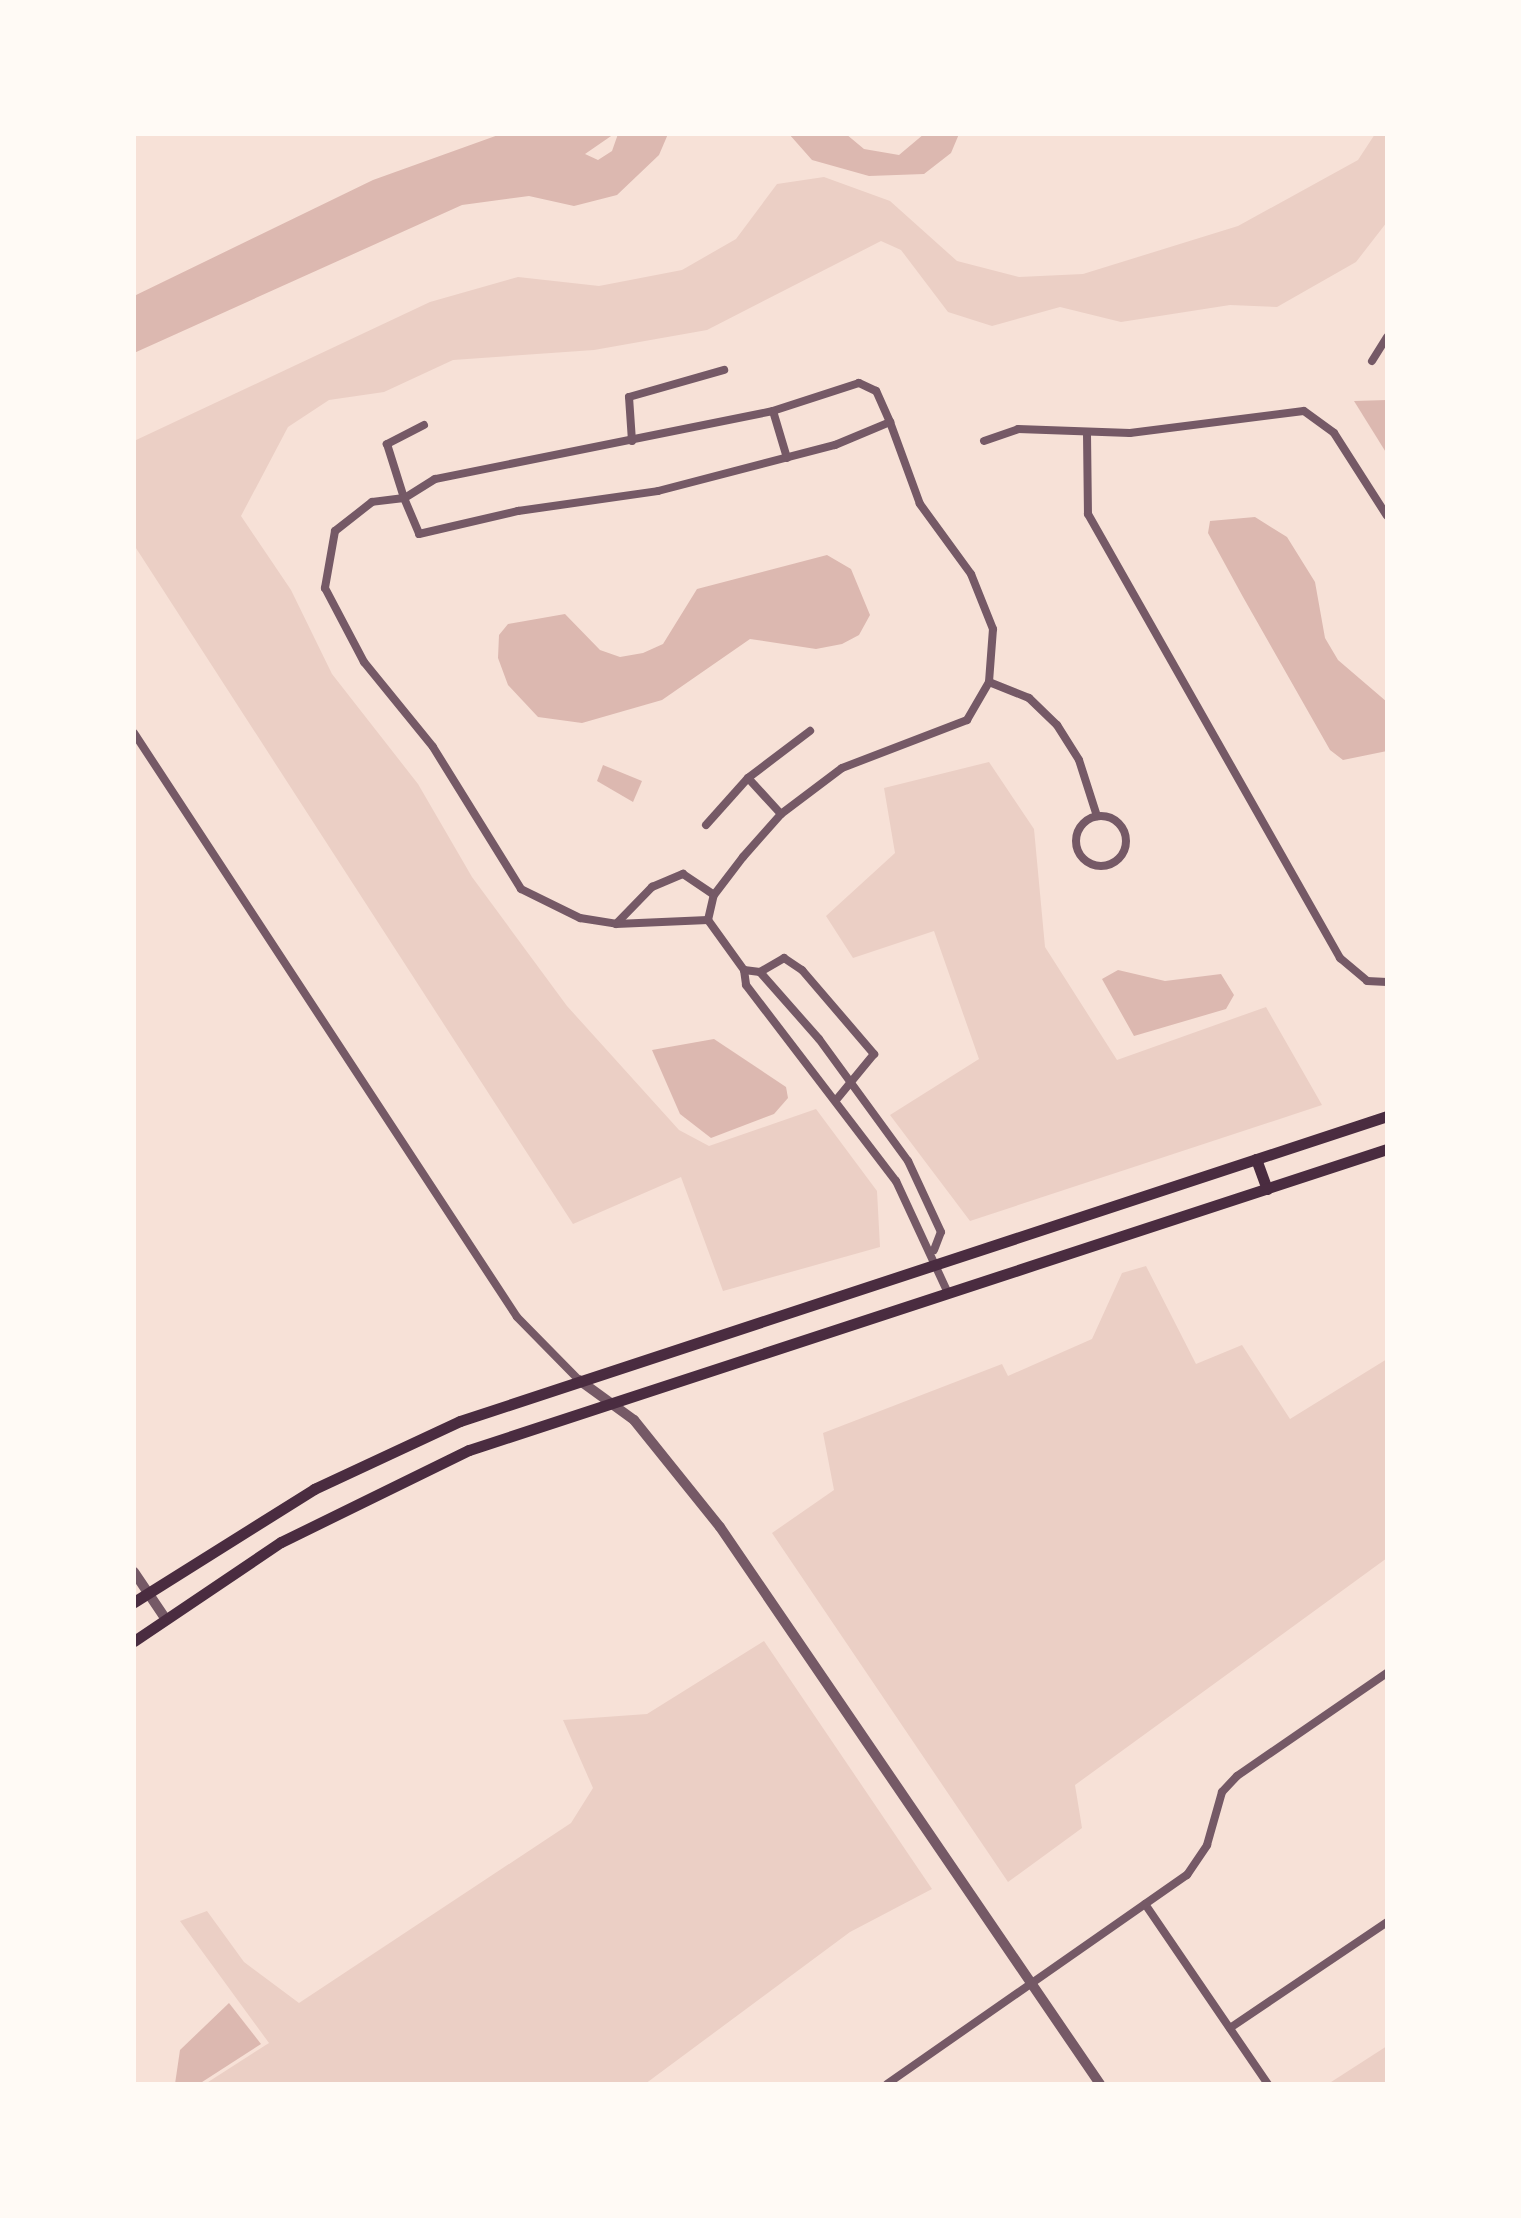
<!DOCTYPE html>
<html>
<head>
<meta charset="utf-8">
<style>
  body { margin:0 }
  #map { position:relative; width:1521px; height:2218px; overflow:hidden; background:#f7e1d7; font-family:Ubuntu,sans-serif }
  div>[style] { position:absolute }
  .green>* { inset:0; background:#ebcfc5 }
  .water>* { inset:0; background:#dcb8b0 }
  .minor>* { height:8px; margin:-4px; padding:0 4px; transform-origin:4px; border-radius:4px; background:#755966 }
  .minor>.ring { margin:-4px; padding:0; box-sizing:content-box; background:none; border:8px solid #755966; border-radius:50% }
  .tertiary>* { height:10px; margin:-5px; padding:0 5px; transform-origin:5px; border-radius:5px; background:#755966 }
  .secondary>* { height:11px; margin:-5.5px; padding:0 5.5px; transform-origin:5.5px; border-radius:5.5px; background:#4a2c40 }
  span { translate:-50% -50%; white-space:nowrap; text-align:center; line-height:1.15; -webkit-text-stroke:8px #fffaf5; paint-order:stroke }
  .frame { position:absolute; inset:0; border:136px solid #fffaf5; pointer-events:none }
</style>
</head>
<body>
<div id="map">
  <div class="green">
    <i style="clip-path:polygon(1375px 134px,1387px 134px,1387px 222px,1356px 262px,1277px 307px,1230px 305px,1121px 322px,1060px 307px,992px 326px,948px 312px,901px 250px,881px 241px,707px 330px,594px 350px,453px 360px,384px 392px,329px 400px,288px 427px,241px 516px,291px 590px,332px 674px,418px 784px,472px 877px,567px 1006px,679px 1130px,709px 1146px,816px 1109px,877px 1191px,880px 1247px,723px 1291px,681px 1177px,573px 1224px,134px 545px,134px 441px,430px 302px,518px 277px,599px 286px,682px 270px,736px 239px,777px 184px,824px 177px,890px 201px,957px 261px,1019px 277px,1083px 274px,1238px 226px,1358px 160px)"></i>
    <i style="clip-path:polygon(989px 762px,1034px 829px,1045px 947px,1117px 1060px,1266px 1007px,1322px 1105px,970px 1221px,890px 1115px,979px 1059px,934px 931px,853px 958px,826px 916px,895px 853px,884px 788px)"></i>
    <i style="clip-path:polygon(1146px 1266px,1196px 1364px,1242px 1345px,1290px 1419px,1387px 1359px,1387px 1558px,1075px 1785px,1082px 1828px,1008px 1882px,772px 1533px,834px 1490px,823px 1433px,1002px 1364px,1008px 1376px,1092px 1339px,1122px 1273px)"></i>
    <i style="clip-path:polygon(764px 1641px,932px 1889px,850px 1932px,645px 2084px,205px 2084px,269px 2043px,180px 1921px,207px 1911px,244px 1962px,299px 2003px,571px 1823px,593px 1788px,563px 1720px,647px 1714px)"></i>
    <i style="clip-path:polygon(1387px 2046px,1387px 2084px,1328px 2084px)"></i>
  </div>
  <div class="water">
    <i style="clip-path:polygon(501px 134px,614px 134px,585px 154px,598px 160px,612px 151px,618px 134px,668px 134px,659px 155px,617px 195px,574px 206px,529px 196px,462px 205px,134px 353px,134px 296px,373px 180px)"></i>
    <i style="clip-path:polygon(789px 134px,846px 134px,864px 149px,899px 155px,924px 134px,959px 134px,951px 153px,924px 174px,869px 176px,812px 160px)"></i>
    <i style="clip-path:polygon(1387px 400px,1387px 454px,1354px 401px)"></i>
    <i style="clip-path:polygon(1255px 517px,1287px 537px,1315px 582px,1325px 638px,1338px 660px,1387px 702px,1387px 751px,1343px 760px,1330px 750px,1243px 597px,1208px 533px,1210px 521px)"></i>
    <i style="clip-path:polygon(827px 555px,851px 569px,870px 615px,859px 635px,842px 644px,816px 649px,750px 639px,662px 700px,582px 723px,538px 717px,508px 685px,498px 658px,499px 635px,508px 624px,565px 614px,600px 650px,620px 657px,643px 653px,663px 644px,697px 589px)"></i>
    <i style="clip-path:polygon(603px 765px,642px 781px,633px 802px,597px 781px)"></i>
    <i style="clip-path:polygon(1118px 970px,1165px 981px,1221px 974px,1234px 995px,1226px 1009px,1134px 1036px,1102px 979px)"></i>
    <i style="clip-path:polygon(714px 1039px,786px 1087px,788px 1098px,774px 1114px,711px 1138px,680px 1114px,652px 1050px)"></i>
    <i style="clip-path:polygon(229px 2003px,261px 2044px,199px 2084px,175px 2084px,180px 2050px)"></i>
  </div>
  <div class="minor">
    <i style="left:1372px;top:361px;width:28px;rotate:-58deg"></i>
    <i style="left:773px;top:411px;width:49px;rotate:73.4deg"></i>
    <i style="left:424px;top:425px;width:42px;rotate:152.8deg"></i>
    <i style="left:387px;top:444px;width:57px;rotate:72.5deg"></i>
    <i style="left:404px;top:498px;width:32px;rotate:173deg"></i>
    <i style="left:372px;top:502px;width:47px;rotate:141.9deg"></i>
    <i style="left:335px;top:531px;width:58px;rotate:100deg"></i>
    <i style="left:325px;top:588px;width:84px;rotate:62.2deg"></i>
    <i style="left:364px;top:662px;width:109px;rotate:50.9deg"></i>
    <i style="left:433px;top:747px;width:167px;rotate:58.2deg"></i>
    <i style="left:521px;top:889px;width:66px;rotate:26.2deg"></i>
    <i style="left:580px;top:918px;width:36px;rotate:9deg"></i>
    <i style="left:616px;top:924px;width:52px;rotate:-45.8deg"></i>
    <i style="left:652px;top:887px;width:34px;rotate:-23deg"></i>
    <i style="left:683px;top:874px;width:37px;rotate:34deg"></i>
    <i style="left:1087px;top:434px;width:80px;rotate:89.3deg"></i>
    <i style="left:1088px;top:514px;width:511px;rotate:60.42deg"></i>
    <i style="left:1340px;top:958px;width:35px;rotate:40deg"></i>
    <i style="left:1367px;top:981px;width:20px;rotate:3deg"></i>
    <i style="left:632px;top:441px;width:44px;rotate:-93.9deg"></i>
    <i style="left:629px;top:397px;width:99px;rotate:-15.9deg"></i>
    <i style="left:984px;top:441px;width:36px;rotate:-19deg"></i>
    <i style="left:1018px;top:429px;width:112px;rotate:2deg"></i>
    <i style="left:1130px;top:433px;width:175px;rotate:-7.2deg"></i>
    <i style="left:1304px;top:411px;width:37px;rotate:36deg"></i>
    <i style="left:1334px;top:433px;width:98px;rotate:57.4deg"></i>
    <i style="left:989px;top:682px;width:43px;rotate:21.8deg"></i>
    <i style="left:1029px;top:698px;width:39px;rotate:44deg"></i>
    <i style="left:1057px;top:725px;width:41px;rotate:57.8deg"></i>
    <i style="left:1079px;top:760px;width:59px;rotate:72.2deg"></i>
    <i style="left:134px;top:733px;width:698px;rotate:56.74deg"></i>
    <i style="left:517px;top:1317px;width:88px;rotate:45.5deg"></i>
    <i style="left:748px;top:778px;width:78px;rotate:-37.2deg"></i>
    <i class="ring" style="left:1076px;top:816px;width:42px;height:42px"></i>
    <i style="left:706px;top:825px;width:63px;rotate:-48.2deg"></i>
    <i style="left:748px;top:778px;width:49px;rotate:47.5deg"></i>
    <i style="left:616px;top:924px;width:92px;rotate:-2.5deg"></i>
    <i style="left:744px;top:970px;width:62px;rotate:-125.8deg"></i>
    <i style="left:708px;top:920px;width:26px;rotate:-77deg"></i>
    <i style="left:714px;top:895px;width:48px;rotate:-52.7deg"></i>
    <i style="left:743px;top:857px;width:57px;rotate:-48.5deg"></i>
    <i style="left:781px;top:814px;width:76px;rotate:-37deg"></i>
    <i style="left:842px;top:768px;width:134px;rotate:-21deg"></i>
    <i style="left:967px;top:720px;width:44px;rotate:-59.9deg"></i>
    <i style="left:989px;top:682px;width:53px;rotate:-85.7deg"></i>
    <i style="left:993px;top:629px;width:59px;rotate:-111.8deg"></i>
    <i style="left:971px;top:574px;width:87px;rotate:-126.1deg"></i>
    <i style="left:920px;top:504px;width:87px;rotate:-110.1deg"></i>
    <i style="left:890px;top:422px;width:34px;rotate:-114deg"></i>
    <i style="left:876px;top:391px;width:19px;rotate:-155deg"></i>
    <i style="left:859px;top:383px;width:90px;rotate:162deg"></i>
    <i style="left:773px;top:411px;width:345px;rotate:168.6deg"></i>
    <i style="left:435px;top:479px;width:36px;rotate:148deg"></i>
    <i style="left:404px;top:498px;width:39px;rotate:67deg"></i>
    <i style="left:419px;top:534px;width:102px;rotate:-13.1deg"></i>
    <i style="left:518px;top:511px;width:141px;rotate:-8.1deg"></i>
    <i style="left:658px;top:491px;width:183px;rotate:-14.6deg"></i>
    <i style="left:835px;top:445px;width:60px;rotate:-22.7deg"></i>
    <i style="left:760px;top:972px;width:28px;rotate:-30deg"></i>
    <i style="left:784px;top:958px;width:22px;rotate:34deg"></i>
    <i style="left:802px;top:970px;width:111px;rotate:49.4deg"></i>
    <i style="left:874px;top:1054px;width:58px;rotate:129.4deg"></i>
    <i style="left:934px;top:1250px;width:19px;rotate:-69deg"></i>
    <i style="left:941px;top:1232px;width:78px;rotate:-114.9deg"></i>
    <i style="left:908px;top:1161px;width:151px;rotate:-126.1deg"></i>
    <i style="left:819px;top:1039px;width:89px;rotate:-131.4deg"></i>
    <i style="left:760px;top:972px;width:16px;rotate:-173deg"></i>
    <i style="left:744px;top:970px;width:15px;rotate:82deg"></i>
    <i style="left:746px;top:985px;width:247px;rotate:52.6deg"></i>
    <i style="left:896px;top:1181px;width:123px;rotate:65.1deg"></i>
    <i style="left:1145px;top:1904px;width:218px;rotate:55.7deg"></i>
    <i style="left:1230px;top:2028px;width:189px;rotate:-34deg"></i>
    <i style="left:887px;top:2084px;width:366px;rotate:-34.9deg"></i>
    <i style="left:1187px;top:1875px;width:36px;rotate:-56deg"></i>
    <i style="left:1207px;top:1845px;width:55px;rotate:-74.2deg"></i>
    <i style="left:1222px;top:1792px;width:22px;rotate:-47deg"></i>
    <i style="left:1237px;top:1776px;width:182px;rotate:-34.5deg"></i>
  </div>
  <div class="tertiary">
    <i style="left:579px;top:1380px;width:68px;rotate:36deg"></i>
    <i style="left:634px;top:1420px;width:137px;rotate:51.2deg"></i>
    <i style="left:720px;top:1527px;width:674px;rotate:55.7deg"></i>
    <i style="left:134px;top:1572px;width:55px;rotate:56deg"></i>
  </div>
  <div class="secondary">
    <i style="left:1256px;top:1159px;width:32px;rotate:70deg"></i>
    <i style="left:134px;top:1602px;width:213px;rotate:-32.1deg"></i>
    <i style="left:314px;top:1489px;width:161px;rotate:-25deg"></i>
    <i style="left:460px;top:1421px;width:976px;rotate:-18.21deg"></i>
    <i style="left:134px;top:1641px;width:177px;rotate:-34deg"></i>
    <i style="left:281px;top:1542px;width:209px;rotate:-26.1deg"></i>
    <i style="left:469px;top:1450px;width:966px;rotate:-18.15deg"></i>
  </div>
  <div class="frame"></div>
</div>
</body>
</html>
